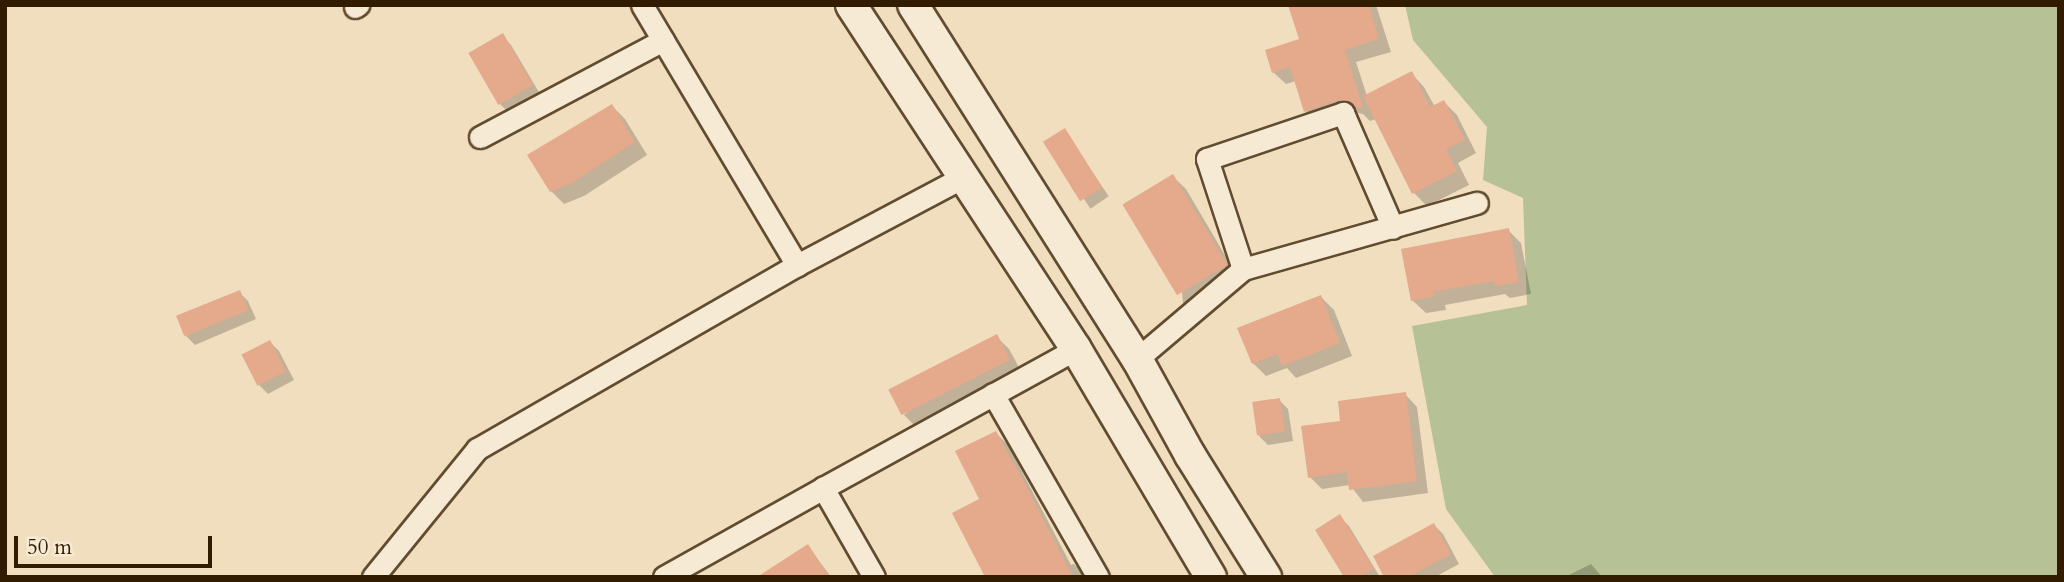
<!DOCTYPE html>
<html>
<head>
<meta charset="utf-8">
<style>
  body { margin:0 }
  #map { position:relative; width:2064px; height:582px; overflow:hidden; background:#f1debe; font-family:Cardo,serif }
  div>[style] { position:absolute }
  .green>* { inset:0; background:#b6c295 }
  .shadow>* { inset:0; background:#0003; transform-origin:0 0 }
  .building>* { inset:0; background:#e5a98c; transform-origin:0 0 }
  .roads { filter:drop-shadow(2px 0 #614c30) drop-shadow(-2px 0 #614c30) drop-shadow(0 2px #614c30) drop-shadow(0 -2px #614c30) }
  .street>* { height:21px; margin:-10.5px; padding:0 10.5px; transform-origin:10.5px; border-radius:10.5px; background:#f6ead5 }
  .secondary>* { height:30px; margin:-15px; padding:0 15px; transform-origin:15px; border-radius:15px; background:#f6ead5 }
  span { translate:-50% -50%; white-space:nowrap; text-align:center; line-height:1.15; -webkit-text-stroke:5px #f6ead5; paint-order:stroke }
  .frame { position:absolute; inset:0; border:7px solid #311c01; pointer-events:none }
  .scale { position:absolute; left:14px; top:536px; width:198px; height:32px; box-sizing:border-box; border:4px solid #311c01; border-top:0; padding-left:9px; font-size:21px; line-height:24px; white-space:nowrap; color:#311c01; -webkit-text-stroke:5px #f6ead5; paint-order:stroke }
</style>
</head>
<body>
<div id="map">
  <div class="green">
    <i style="clip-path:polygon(1405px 5px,2059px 5px,2059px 577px,1495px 577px,1446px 509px,1412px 326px,1527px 305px,1523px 198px,1483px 180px,1487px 127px,1413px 40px)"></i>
  </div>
  <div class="shadow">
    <i style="clip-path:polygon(1290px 5px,1376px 5px,1391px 52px,1356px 62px,1367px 96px,1411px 73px,1424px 87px,1435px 107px,1444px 102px,1457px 115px,1476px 153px,1458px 163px,1469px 185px,1427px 206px,1414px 193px,1376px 119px,1370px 121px,1363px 114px,1353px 112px,1318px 124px,1306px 111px,1296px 81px,1286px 84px,1273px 72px,1301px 40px)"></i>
    <i style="clip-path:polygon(502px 36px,511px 45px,540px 94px,508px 112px,499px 103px)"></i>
    <i style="clip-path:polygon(612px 106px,625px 119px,647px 155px,584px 196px,564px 204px,551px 191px)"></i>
    <i style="left:1064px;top:130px;width:80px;height:22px;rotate:56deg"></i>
    <i style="clip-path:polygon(1172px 176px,1186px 189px,1239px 279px,1196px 315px,1183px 303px)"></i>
    <i style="clip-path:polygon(1508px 230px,1521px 243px,1531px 294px,1510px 298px,1505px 294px,1445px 305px,1446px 310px,1426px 313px,1412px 300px)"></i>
    <i style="clip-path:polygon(239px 292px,248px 301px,256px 319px,195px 345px,186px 336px)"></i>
    <i style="clip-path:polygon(1321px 297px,1334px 310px,1352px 356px,1296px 378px,1287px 368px,1266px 376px,1253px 363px)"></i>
    <i style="clip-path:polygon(996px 336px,1009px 349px,1022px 373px,917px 428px,904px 415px)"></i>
    <i style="clip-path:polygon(270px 342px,279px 351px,294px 380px,268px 394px,259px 385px)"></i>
    <i style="clip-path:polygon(1405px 394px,1417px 407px,1428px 493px,1363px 502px,1350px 485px,1322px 489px,1310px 477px,1342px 422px)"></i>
    <i style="clip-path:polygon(1279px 400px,1288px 409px,1293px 441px,1268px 445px,1259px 436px)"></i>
    <i style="clip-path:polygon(996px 433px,1008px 445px,1071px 565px,1074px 564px,1087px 577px,986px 577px,982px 500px)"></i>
    <i style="clip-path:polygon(1340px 517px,1349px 526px,1380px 577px,1346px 577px)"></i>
    <i style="clip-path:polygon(1434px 525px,1443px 534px,1459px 564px,1435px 577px,1386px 577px)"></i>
    <i style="clip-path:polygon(808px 546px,831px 577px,760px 577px)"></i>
    <i style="clip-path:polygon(1591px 564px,1602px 577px,1568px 577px,1567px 576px)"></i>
  </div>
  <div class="building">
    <i style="clip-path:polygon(1288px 5px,1369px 5px,1379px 39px,1345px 50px,1363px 107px,1356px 109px,1351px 102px,1339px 100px,1304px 112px,1290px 67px,1272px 73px,1265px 50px,1299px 39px)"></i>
    <i style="left:503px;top:33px;width:60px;height:40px;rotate:60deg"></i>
    <i style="clip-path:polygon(1412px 71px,1430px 107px,1444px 100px,1465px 140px,1446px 149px,1457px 171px,1412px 194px,1363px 96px)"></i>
    <i style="clip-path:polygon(612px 104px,635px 142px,570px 184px,550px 192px,527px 155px)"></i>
    <i style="left:1065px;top:128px;width:70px;height:26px;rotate:58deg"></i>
    <i style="left:1173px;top:174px;width:106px;height:59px;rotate:59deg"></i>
    <i style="clip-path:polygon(1509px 228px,1519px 282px,1495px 286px,1494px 281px,1433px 292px,1434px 297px,1411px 301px,1401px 249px)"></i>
    <i style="left:240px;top:290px;width:22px;height:69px;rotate:68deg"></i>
    <i style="clip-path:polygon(1321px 295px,1340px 343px,1282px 366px,1277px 354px,1252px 364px,1237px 328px)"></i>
    <i style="left:997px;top:334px;width:29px;height:122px;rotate:63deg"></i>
    <i style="left:270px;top:340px;width:35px;height:32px;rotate:63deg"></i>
    <i style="clip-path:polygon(1406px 392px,1417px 481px,1349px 490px,1347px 472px,1308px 478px,1301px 426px,1340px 421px,1338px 401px)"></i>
    <i style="left:1280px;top:398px;width:34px;height:28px;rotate:82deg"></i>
    <i style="clip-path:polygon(996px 431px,1022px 478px,1073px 577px,985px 577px,952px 513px,979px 499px,955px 451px)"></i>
    <i style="clip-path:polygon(1340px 514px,1374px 569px,1360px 577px,1344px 577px,1315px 530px)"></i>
    <i style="clip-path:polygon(1434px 523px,1451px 554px,1409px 577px,1384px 577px,1373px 556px)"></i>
    <i style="clip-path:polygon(808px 544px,829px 577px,757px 577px)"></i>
  </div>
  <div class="roads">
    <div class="street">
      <i style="left:642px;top:5px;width:303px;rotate:59.2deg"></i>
      <i style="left:355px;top:7px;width:4px;rotate:-34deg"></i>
      <i style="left:480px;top:137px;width:207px;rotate:-27.9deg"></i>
      <i style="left:1243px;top:269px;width:116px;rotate:-108.1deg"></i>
      <i style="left:1207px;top:159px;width:144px;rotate:-18.7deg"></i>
      <i style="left:1343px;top:113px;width:125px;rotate:66.5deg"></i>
      <i style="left:1137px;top:359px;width:139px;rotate:-40.3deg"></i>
      <i style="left:1243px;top:269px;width:243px;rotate:-15.8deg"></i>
      <i style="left:993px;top:394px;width:211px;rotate:60.2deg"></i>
      <i style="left:373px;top:577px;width:165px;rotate:-50.9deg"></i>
      <i style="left:477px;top:449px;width:369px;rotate:-29.9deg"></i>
      <i style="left:797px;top:265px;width:188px;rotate:-27.9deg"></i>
      <i style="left:664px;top:577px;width:182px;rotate:-29.2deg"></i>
      <i style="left:874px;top:577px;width:103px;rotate:-119.8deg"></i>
      <i style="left:823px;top:488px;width:289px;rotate:-28.8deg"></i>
    </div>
    <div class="secondary">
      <i style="left:851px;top:5px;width:411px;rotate:56.8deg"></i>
      <i style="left:1076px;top:349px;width:265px;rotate:59.4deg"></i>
      <i style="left:913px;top:5px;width:419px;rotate:57.7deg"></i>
      <i style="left:1137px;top:359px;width:110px;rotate:61.1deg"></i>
      <i style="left:1190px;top:455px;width:144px;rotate:58.1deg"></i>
    </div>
  </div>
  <div class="frame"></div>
  <div class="scale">50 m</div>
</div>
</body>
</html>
